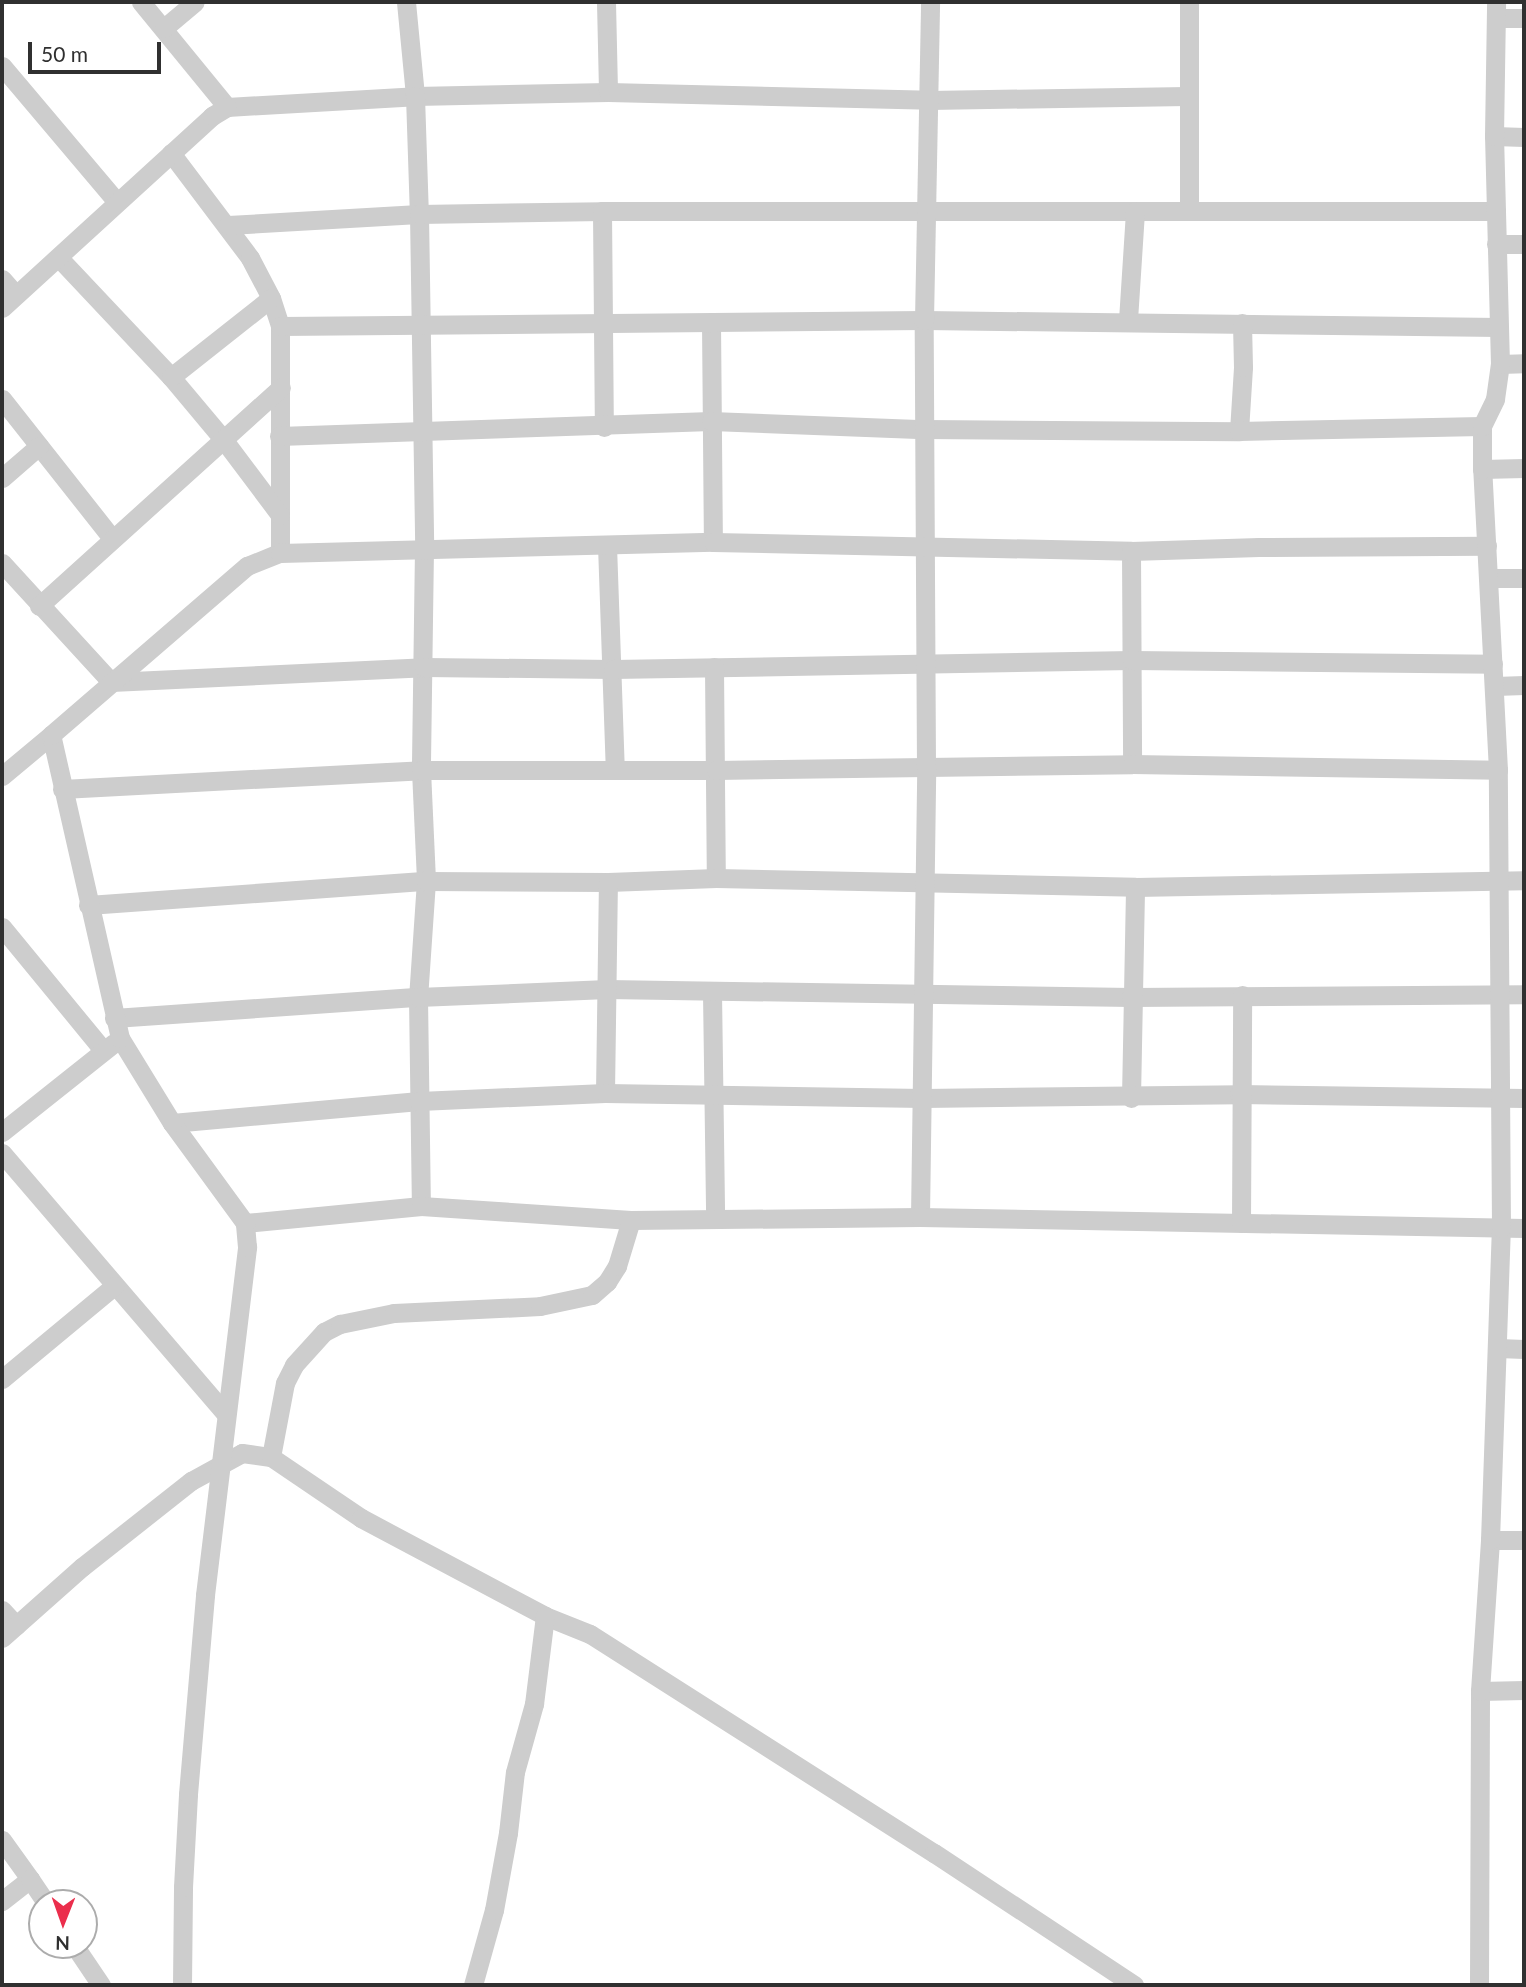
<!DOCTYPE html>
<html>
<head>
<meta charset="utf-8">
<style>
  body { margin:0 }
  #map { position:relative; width:1526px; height:1987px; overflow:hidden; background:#fff; font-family:Lato,sans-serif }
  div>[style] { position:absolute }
  .street>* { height:19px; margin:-9.5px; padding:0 9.5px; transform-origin:9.5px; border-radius:9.5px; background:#cdcdcd }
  span { translate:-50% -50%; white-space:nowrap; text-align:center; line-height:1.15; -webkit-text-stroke:7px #fff; paint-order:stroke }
  .frame { position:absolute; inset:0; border:4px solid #303030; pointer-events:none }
  .north { position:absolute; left:28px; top:1889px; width:70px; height:70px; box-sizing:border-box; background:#fff; border:2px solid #acacac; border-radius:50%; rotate:181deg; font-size:19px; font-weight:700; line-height:28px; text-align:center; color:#303030 }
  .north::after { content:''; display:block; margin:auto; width:24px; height:32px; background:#eb2e4c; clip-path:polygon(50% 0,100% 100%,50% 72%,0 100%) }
  .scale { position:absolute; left:28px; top:42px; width:133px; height:32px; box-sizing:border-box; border:4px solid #303030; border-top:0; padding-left:9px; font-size:21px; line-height:24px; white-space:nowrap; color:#303030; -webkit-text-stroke:5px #fff; paint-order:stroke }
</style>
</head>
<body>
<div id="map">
  <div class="street">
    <i style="left:141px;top:2px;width:136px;rotate:50.7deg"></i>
    <i style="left:227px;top:107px;width:188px;rotate:-3.3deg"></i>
    <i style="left:415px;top:96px;width:193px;rotate:-1.2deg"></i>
    <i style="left:608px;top:92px;width:321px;rotate:1.4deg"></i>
    <i style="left:929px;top:100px;width:258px;rotate:-0.9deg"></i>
    <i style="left:406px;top:2px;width:94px;rotate:84.5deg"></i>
    <i style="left:415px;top:96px;width:118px;rotate:88.1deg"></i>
    <i style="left:419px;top:214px;width:334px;rotate:89.1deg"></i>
    <i style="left:424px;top:548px;width:222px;rotate:90.8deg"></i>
    <i style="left:421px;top:770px;width:111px;rotate:87.4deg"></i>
    <i style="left:426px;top:881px;width:116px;rotate:93.9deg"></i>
    <i style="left:418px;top:997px;width:209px;rotate:89.2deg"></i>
    <i style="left:606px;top:2px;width:90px;rotate:88.7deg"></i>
    <i style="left:1189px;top:2px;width:208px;rotate:90deg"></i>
    <i style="left:1496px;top:18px;width:28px"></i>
    <i style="left:164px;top:28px;width:40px;rotate:-40deg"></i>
    <i style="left:2px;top:66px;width:178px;rotate:49.8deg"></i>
    <i style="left:1494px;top:136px;width:30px;rotate:2deg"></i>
    <i style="left:171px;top:153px;width:131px;rotate:53deg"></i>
    <i style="left:250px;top:258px;width:45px;rotate:62.3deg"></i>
    <i style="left:271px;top:298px;width:29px;rotate:72deg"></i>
    <i style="left:280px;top:326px;width:227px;rotate:90deg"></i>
    <i style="left:602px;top:211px;width:216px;rotate:89.5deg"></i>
    <i style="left:228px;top:225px;width:191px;rotate:-3.3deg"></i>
    <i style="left:419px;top:214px;width:183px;rotate:-0.9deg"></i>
    <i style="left:602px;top:211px;width:894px"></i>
    <i style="left:1496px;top:244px;width:28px"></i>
    <i style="left:59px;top:258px;width:163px;rotate:46.7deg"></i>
    <i style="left:171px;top:377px;width:81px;rotate:50deg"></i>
    <i style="left:223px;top:439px;width:95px;rotate:53.1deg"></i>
    <i style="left:2px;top:279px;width:21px;rotate:49deg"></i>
    <i style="left:2px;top:308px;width:285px;rotate:-42.4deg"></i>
    <i style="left:212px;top:116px;width:17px;rotate:-31deg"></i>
    <i style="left:1128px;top:320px;width:109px;rotate:-86.3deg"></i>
    <i style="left:711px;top:322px;width:220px;rotate:89.5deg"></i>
    <i style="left:280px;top:326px;width:644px;rotate:-0.53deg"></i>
    <i style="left:924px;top:320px;width:575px;rotate:0.7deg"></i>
    <i style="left:1500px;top:364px;width:24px;rotate:-2deg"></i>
    <i style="left:171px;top:377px;width:127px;rotate:-38.3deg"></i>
    <i style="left:2px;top:399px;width:176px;rotate:51.7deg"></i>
    <i style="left:1239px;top:431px;width:64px;rotate:-86.4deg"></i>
    <i style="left:1243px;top:367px;width:44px;rotate:-91.3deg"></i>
    <i style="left:279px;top:436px;width:432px;rotate:-2deg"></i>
    <i style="left:711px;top:421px;width:213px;rotate:2.2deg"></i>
    <i style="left:924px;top:429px;width:315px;rotate:0.4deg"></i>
    <i style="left:1239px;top:431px;width:243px;rotate:-1.2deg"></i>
    <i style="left:1482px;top:469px;width:42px;rotate:-1.4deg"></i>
    <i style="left:2px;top:478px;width:49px;rotate:-40.9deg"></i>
    <i style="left:607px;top:545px;width:224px;rotate:88deg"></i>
    <i style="left:1131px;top:551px;width:213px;rotate:89.7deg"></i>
    <i style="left:2px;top:563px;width:161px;rotate:47.5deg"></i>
    <i style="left:111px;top:682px;width:313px;rotate:-2.7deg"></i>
    <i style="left:424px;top:667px;width:189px;rotate:0.6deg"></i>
    <i style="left:613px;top:669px;width:519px;rotate:-0.99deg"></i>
    <i style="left:1132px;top:660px;width:361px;rotate:0.6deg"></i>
    <i style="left:1488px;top:578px;width:36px"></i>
    <i style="left:39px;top:606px;width:326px;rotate:-42.1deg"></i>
    <i style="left:714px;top:667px;width:211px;rotate:89.5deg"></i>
    <i style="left:1495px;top:686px;width:29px;rotate:-2deg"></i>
    <i style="left:2px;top:776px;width:64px;rotate:-39.9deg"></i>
    <i style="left:62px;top:789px;width:360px;rotate:-3deg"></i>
    <i style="left:421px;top:770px;width:295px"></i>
    <i style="left:716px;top:770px;width:416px;rotate:-0.8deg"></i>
    <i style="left:1132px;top:764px;width:366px;rotate:0.9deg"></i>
    <i style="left:88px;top:905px;width:339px;rotate:-4.1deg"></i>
    <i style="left:426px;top:881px;width:182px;rotate:0.3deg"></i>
    <i style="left:608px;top:882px;width:108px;rotate:-2.1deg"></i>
    <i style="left:716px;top:878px;width:419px;rotate:1.2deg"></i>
    <i style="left:1135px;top:887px;width:389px;rotate:-1deg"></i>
    <i style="left:2px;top:927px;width:159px;rotate:50.6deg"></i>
    <i style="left:712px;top:992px;width:226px;rotate:89.2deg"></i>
    <i style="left:114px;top:1018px;width:305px;rotate:-4deg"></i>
    <i style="left:418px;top:997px;width:189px;rotate:-2.4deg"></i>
    <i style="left:607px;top:989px;width:524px;rotate:0.87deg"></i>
    <i style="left:1131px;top:997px;width:393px;rotate:-0.4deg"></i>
    <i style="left:605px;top:1093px;width:211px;rotate:-89.2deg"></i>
    <i style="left:1131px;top:1098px;width:211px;rotate:-88.9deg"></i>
    <i style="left:172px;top:1123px;width:248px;rotate:-5.1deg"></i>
    <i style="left:419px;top:1101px;width:186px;rotate:-2.5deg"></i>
    <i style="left:605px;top:1093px;width:318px;rotate:0.9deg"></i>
    <i style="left:923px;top:1098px;width:316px;rotate:-0.7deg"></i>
    <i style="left:1239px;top:1094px;width:285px;rotate:0.8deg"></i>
    <i style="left:2px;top:1132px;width:143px;rotate:-38.5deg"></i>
    <i style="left:2px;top:1153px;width:344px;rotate:49.4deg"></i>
    <i style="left:920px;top:1217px;width:449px;rotate:-89.2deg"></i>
    <i style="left:926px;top:768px;width:448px;rotate:-90.3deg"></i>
    <i style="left:924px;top:320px;width:318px;rotate:-88.9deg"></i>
    <i style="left:245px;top:1223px;width:177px;rotate:-5.5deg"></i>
    <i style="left:421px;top:1206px;width:210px;rotate:3.8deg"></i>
    <i style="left:631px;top:1220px;width:289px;rotate:-0.6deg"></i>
    <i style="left:920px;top:1217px;width:604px;rotate:1.04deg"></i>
    <i style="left:1241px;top:1223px;width:228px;rotate:-89.7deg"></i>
    <i style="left:1498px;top:1348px;width:26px;rotate:2deg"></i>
    <i style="left:2px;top:1379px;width:146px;rotate:-39.7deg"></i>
    <i style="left:271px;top:1457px;width:75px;rotate:-79.3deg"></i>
    <i style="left:285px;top:1383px;width:20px;rotate:-63deg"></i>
    <i style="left:294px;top:1365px;width:45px;rotate:-47.7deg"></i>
    <i style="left:324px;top:1332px;width:18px;rotate:-27deg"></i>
    <i style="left:340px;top:1324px;width:55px;rotate:-11.5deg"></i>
    <i style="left:394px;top:1313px;width:146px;rotate:-2.7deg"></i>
    <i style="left:540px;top:1306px;width:53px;rotate:-11.9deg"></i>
    <i style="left:592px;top:1295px;width:20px;rotate:-41deg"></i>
    <i style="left:607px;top:1282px;width:19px;rotate:-58deg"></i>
    <i style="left:617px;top:1266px;width:48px;rotate:-73.1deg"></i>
    <i style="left:1490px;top:1540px;width:34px"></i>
    <i style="left:2px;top:1610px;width:21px;rotate:47deg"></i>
    <i style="left:2px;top:1638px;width:107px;rotate:-41.6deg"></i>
    <i style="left:82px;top:1567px;width:139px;rotate:-38.3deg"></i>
    <i style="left:191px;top:1481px;width:58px;rotate:-28.8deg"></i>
    <i style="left:242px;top:1453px;width:29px;rotate:8deg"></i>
    <i style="left:271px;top:1457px;width:109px;rotate:34.1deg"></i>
    <i style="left:361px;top:1518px;width:208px;rotate:28deg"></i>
    <i style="left:545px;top:1616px;width:48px;rotate:21.8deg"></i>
    <i style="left:590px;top:1634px;width:408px;rotate:32.5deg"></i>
    <i style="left:934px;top:1853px;width:240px;rotate:33.4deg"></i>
    <i style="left:1480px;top:1691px;width:44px;rotate:-1.3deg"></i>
    <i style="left:2px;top:1840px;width:48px;rotate:54.3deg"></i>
    <i style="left:30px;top:1879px;width:36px;rotate:142deg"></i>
    <i style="left:30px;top:1879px;width:29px;rotate:56deg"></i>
    <i style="left:74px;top:1945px;width:48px;rotate:56deg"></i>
    <i style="left:182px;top:1985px;width:98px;rotate:-89.4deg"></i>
    <i style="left:183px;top:1887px;width:93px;rotate:-86.9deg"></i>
    <i style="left:188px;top:1794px;width:200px;rotate:-85.1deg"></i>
    <i style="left:205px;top:1595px;width:351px;rotate:-83.1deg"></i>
    <i style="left:247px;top:1247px;width:24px;rotate:-95deg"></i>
    <i style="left:245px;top:1223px;width:124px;rotate:-126.1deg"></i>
    <i style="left:172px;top:1123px;width:100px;rotate:-121.5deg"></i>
    <i style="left:120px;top:1038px;width:311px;rotate:-102.8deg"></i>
    <i style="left:51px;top:735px;width:259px;rotate:-40.8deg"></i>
    <i style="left:247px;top:566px;width:35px;rotate:-22deg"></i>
    <i style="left:280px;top:553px;width:433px;rotate:-1.5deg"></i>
    <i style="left:713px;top:542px;width:418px;rotate:1.2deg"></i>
    <i style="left:1131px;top:551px;width:128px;rotate:-1.8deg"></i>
    <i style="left:1259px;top:547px;width:228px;rotate:-0.3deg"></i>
    <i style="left:473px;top:1985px;width:78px;rotate:-74.4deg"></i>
    <i style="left:494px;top:1910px;width:78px;rotate:-79.7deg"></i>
    <i style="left:508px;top:1833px;width:61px;rotate:-83.5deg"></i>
    <i style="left:515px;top:1772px;width:71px;rotate:-74.4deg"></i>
    <i style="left:534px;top:1704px;width:89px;rotate:-82.9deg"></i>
    <i style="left:1479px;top:1985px;width:294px;rotate:-89.8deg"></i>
    <i style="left:1480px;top:1691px;width:151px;rotate:-86.2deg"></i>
    <i style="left:1490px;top:1540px;width:312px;rotate:-88deg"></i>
    <i style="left:1501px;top:1228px;width:458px;rotate:-90.4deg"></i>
    <i style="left:1498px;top:770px;width:301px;rotate:-93deg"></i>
    <i style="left:1482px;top:469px;width:43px;rotate:-90deg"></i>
    <i style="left:1482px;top:426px;width:30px;rotate:-64deg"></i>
    <i style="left:1495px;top:399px;width:35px;rotate:-82deg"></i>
    <i style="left:1500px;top:364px;width:228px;rotate:-91.5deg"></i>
    <i style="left:1494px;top:136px;width:134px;rotate:-89.1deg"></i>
  </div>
  <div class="frame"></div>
  <div class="north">N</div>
  <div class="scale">50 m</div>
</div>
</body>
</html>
